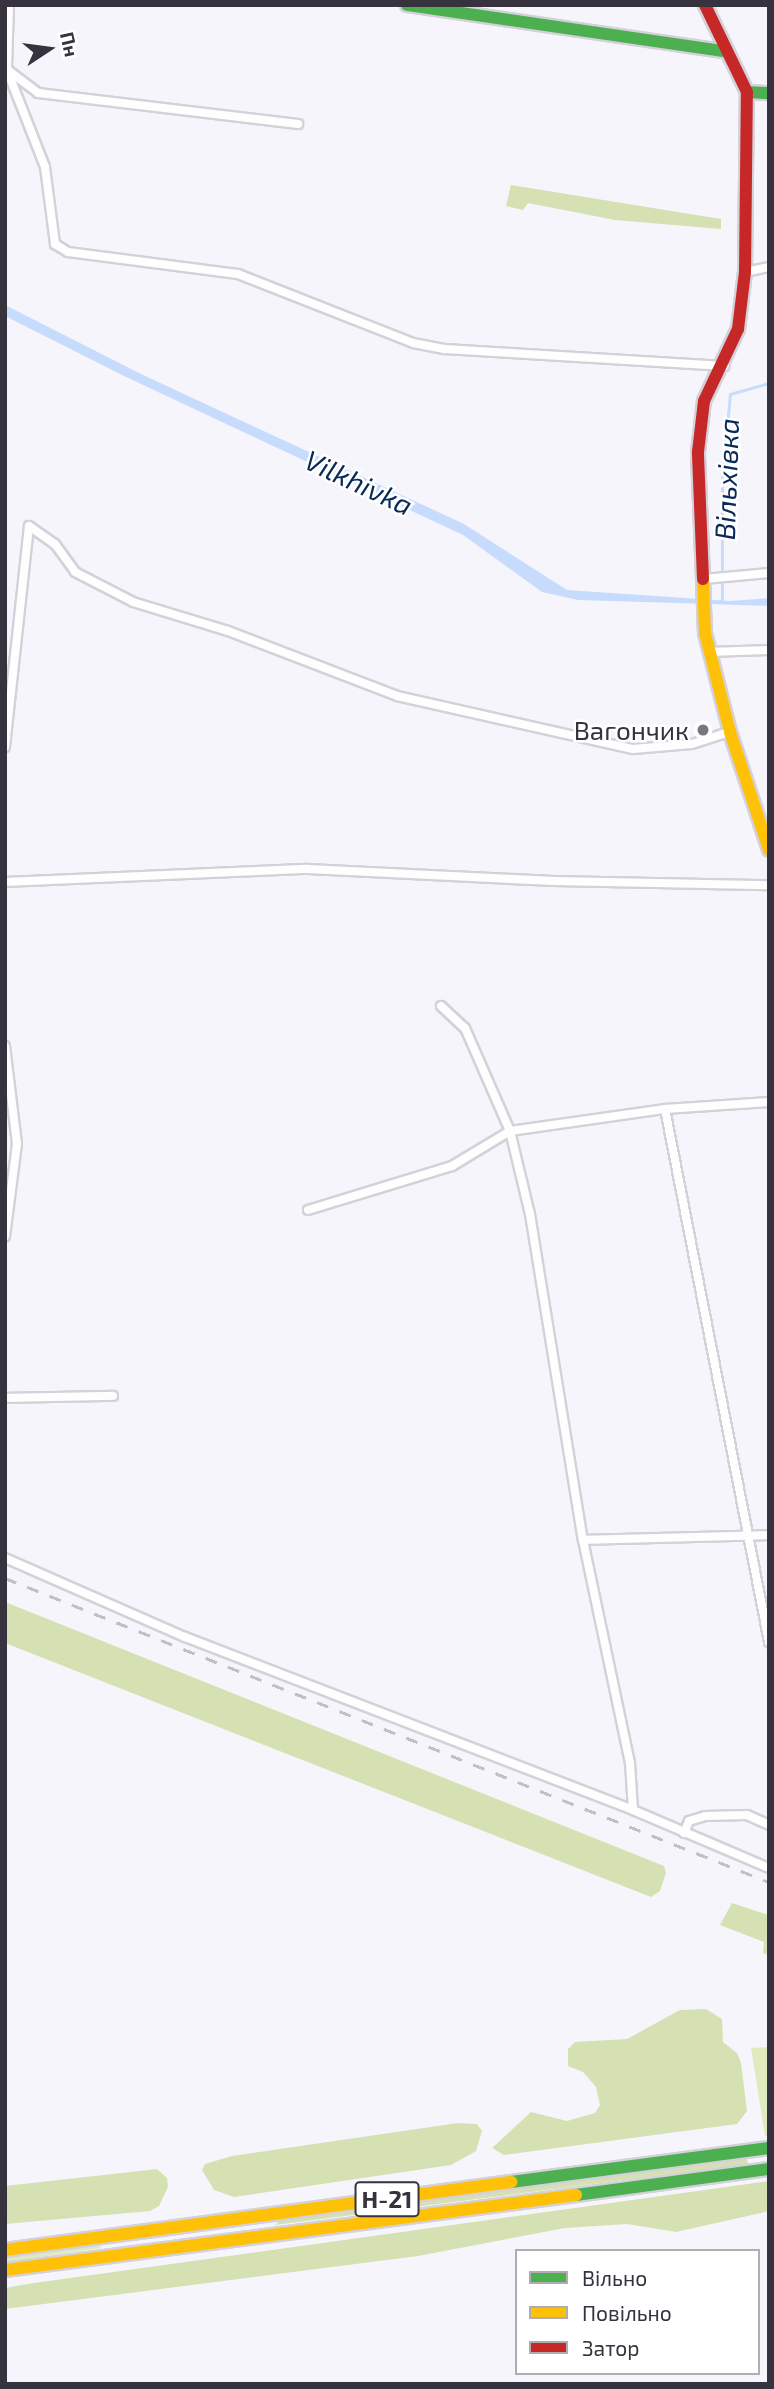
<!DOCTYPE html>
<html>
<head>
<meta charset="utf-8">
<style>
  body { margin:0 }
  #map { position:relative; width:774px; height:2389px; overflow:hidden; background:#f7f5fc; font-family:"Exo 2",sans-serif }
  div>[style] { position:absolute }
  .green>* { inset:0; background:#dfebbf }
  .forest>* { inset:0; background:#d5e1b2 }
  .water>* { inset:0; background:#c7dcfd }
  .stream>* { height:2.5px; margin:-1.25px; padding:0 1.25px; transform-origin:1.25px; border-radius:1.25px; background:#c7dcfd }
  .roads { filter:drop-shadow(2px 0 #d4d1da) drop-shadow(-2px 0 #d4d1da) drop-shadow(0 2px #d4d1da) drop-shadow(0 -2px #d4d1da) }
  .street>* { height:8px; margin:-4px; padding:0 4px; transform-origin:4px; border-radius:4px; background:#fefeff }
  .fast>* { height:12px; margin:-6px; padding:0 6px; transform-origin:6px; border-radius:6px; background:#4caf50 }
  .slow>* { height:12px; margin:-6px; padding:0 6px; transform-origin:6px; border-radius:6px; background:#ffc107 }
  .jam>* { height:12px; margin:-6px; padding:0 6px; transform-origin:6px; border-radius:6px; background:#c62828 }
  .rail>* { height:2.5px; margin-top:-1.25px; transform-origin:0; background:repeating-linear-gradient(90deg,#c1c0c2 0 12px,transparent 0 24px) }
  .dots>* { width:19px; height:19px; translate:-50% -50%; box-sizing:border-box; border:4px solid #fff; border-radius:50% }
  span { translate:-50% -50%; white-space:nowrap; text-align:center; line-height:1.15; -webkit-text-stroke:5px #fff; paint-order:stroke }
  .shield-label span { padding:2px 5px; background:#fff; border:2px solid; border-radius:5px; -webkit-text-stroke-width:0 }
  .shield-label { font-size:24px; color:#36323e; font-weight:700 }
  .poi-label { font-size:26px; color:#36323e }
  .right { translate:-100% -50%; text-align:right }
  .water-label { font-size:28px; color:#082a57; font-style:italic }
  .frame { position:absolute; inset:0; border:7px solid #36323e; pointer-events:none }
  .legend { position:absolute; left:515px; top:2249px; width:245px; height:126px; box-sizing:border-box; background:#fff; border:2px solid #afadb2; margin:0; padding:9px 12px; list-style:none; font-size:21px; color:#36323e }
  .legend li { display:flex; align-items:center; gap:14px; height:35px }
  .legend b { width:35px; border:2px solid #afadb2 }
  .north { position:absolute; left:14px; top:14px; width:70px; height:70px; -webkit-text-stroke:5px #fff; paint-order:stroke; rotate:77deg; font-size:19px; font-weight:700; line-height:28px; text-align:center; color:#36323e }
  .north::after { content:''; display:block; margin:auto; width:24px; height:32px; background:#36323e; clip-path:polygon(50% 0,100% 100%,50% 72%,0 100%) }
</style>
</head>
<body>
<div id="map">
  <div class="green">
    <i style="clip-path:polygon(769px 2047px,769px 2135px,765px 2136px,751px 2048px)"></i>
    <i style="clip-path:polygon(97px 2245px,102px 2248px,5px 2262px,5px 2257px)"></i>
  </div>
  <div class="forest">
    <i style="clip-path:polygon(511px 185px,721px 219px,721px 229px,615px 220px,528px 203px,523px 210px,506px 206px)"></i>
    <i style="clip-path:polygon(5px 1602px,664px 1866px,666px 1873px,660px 1891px,651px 1897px,5px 1643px)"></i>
    <i style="clip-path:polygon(732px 1903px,769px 1915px,769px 1955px,763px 1953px,764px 1942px,720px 1925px)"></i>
    <i style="clip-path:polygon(706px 2009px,722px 2019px,723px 2042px,737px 2053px,741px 2063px,747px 2111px,737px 2124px,504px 2155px,492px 2148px,531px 2112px,567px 2121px,595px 2113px,600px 2105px,596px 2087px,583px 2072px,568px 2066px,568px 2049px,575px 2042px,627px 2039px,680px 2010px)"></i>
    <i style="clip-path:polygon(458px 2123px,477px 2124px,482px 2131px,476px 2151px,451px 2165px,234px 2197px,214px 2190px,202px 2170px,205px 2164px,232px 2156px)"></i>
    <i style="clip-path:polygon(747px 2159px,748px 2164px,275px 2225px,280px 2220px)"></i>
    <i style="clip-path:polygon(157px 2169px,167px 2178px,168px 2187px,159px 2206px,150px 2211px,5px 2224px,5px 2186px)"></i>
    <i style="clip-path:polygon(769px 2181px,769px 2211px,676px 2232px,627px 2224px,565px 2228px,418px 2256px,5px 2309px,5px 2288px,27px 2284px)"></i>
  </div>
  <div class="water">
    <i style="clip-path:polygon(5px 305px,141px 374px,464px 524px,567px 590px,730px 601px,769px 598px,769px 606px,578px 600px,542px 592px,463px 535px,124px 376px,5px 316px)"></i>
  </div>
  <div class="stream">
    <i style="left:722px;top:601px;width:121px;rotate:-90deg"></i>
    <i style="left:722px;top:480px;width:86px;rotate:-84.7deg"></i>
    <i style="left:730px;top:394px;width:41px;rotate:-15.8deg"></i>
  </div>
  <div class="roads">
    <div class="street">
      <i style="left:9px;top:5px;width:65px;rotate:91.8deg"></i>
      <i style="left:7px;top:70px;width:104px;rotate:68.6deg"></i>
      <i style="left:45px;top:167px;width:78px;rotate:82.6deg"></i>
      <i style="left:55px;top:244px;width:15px;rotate:32deg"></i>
      <i style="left:68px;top:252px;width:171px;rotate:7.4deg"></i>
      <i style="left:238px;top:274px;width:188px;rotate:21.5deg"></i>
      <i style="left:413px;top:343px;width:33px;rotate:11deg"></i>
      <i style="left:445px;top:349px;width:280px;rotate:3.5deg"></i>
      <i style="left:9px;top:71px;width:36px;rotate:37deg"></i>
      <i style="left:38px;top:93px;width:262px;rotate:6.8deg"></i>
      <i style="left:745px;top:272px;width:25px;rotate:-12deg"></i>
      <i style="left:704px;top:579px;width:65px;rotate:-5.3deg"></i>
      <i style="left:708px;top:652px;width:61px;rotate:-1.9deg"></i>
      <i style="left:5px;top:747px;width:222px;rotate:-83.8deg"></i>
      <i style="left:29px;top:526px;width:32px;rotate:35deg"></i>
      <i style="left:55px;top:544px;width:34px;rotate:54deg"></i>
      <i style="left:75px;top:572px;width:65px;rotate:27.3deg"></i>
      <i style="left:133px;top:602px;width:99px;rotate:17deg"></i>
      <i style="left:228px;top:631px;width:181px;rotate:21deg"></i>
      <i style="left:397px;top:696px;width:242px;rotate:12.7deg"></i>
      <i style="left:633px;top:749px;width:59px;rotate:-4.8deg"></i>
      <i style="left:692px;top:744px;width:40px;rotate:-18deg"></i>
      <i style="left:5px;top:882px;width:303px;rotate:-2.5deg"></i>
      <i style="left:308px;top:869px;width:246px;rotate:2.8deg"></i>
      <i style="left:554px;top:881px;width:215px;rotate:1.1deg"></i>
      <i style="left:441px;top:1006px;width:33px;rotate:43deg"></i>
      <i style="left:465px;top:1028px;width:112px;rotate:66.4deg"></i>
      <i style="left:510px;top:1131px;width:85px;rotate:76.5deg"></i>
      <i style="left:530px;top:1214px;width:330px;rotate:80.8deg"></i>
      <i style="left:583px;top:1540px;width:228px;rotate:78.1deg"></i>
      <i style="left:630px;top:1763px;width:47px;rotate:86.3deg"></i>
      <i style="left:5px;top:1046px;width:99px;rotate:83deg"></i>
      <i style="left:17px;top:1144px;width:93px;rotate:97.4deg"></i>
      <i style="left:665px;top:1109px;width:543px;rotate:78.96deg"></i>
      <i style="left:308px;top:1210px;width:151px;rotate:-17deg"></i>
      <i style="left:452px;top:1166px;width:68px;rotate:-31.1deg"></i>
      <i style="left:510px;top:1131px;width:157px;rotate:-8.1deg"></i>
      <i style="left:665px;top:1109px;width:104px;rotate:-3.9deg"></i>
      <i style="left:5px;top:1398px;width:108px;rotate:-1.1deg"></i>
      <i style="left:583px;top:1540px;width:186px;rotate:-1.5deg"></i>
      <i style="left:5px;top:1558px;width:197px;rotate:23.7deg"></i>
      <i style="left:185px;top:1637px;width:480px;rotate:21.1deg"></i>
      <i style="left:633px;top:1810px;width:148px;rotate:23.1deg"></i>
      <i style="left:684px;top:1833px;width:13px;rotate:-67deg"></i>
      <i style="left:689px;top:1821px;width:17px;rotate:-17deg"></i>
      <i style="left:705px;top:1816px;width:42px;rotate:-1.4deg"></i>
      <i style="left:747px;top:1815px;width:24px;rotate:24deg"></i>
    </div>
    <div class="fast">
      <i style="left:407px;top:5px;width:319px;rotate:8.3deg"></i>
      <i style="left:747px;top:92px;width:22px;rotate:3deg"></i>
      <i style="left:511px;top:2182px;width:260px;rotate:-7.5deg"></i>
      <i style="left:576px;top:2195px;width:195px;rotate:-7.7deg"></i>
    </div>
    <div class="slow">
      <i style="left:703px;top:579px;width:54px;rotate:87.9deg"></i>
      <i style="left:705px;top:633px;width:102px;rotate:75.8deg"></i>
      <i style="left:730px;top:732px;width:124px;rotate:71.7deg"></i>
      <i style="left:5px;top:2250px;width:511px;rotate:-7.65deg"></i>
      <i style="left:5px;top:2270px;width:576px;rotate:-7.48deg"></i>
    </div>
    <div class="jam">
      <i style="left:703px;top:579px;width:127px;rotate:-92.3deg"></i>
      <i style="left:698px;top:452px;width:51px;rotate:-83.3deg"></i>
      <i style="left:704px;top:401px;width:80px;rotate:-64.7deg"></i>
      <i style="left:738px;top:329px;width:57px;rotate:-83deg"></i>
      <i style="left:745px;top:272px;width:180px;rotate:-89.4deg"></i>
      <i style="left:747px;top:92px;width:97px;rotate:-115.8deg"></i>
    </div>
  </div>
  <div class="rail">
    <i style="left:5px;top:1578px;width:822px;rotate:21.7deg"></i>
  </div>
  <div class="dots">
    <i style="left:703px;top:730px;background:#7a7680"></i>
  </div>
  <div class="shield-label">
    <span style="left:387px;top:2199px">Н-21</span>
  </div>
  <div class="poi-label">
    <span class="right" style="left:689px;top:730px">Вагончик</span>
  </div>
  <div class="water-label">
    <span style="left:726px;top:479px;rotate:-88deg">Вільхівка</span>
    <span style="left:359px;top:482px;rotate:25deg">Vilkhivka</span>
  </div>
  <div class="frame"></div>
  <ul class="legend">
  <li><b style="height:9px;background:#4caf50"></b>Вільно</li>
  <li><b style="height:9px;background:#ffc107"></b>Повільно</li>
  <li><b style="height:9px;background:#c62828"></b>Затор</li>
  </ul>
  <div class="north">Пн</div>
</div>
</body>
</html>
